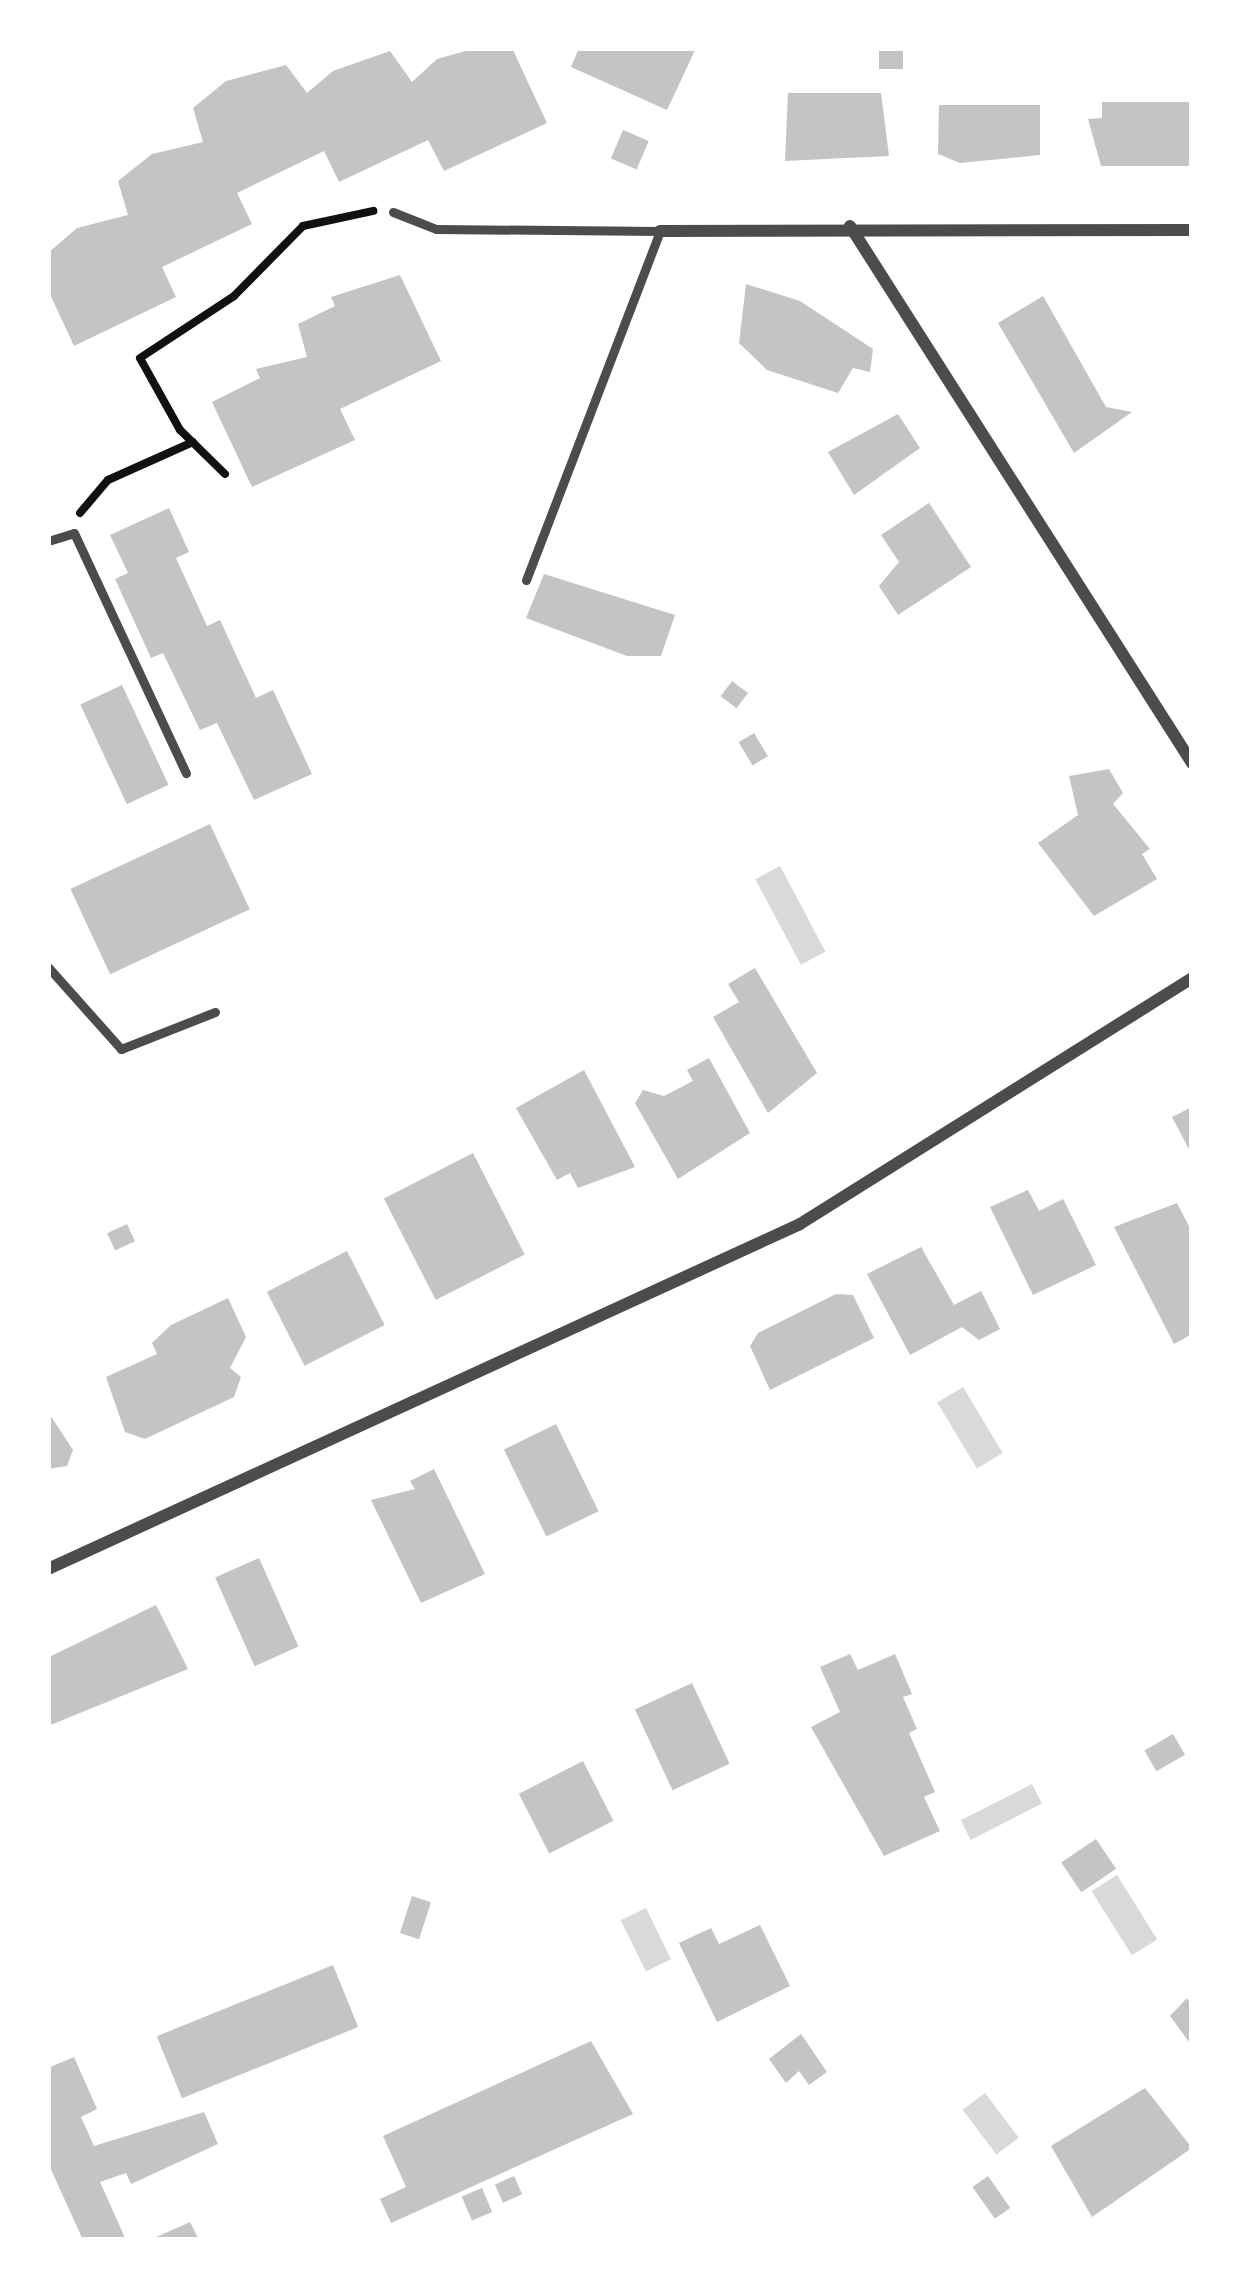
<!DOCTYPE html>
<html>
<head>
<meta charset="utf-8">
<style>
  body { margin:0 }
  #map { position:relative; width:1240px; height:2288px; overflow:hidden; background:#fff; font-family:"Exo 2",sans-serif }
  div>[style] { position:absolute }
  .water>* { inset:0; background:#d9d9d9; transform-origin:0 0 }
  .building>* { inset:0; background:#c4c4c4; transform-origin:0 0 }
  .path>* { height:8px; margin:-4px; padding:0 4px; transform-origin:4px; border-radius:4px; background:#111 }
  .service>* { height:9px; margin:-4.5px; padding:0 4.5px; transform-origin:4.5px; border-radius:4.5px; background:#4c4c4c }
  .minor>* { height:12px; margin:-6px; padding:0 6px; transform-origin:6px; border-radius:6px; background:#4c4c4c }
  span { translate:-50% -50%; white-space:nowrap; text-align:center; line-height:1.15; -webkit-text-stroke:12px #fff; paint-order:stroke }
  .frame { position:absolute; inset:0; border:51px solid #fff; pointer-events:none }
</style>
</head>
<body>
<div id="map">
  <div class="water">
    <i style="left:780px;top:866px;width:97px;height:28px;rotate:62deg"></i>
    <i style="left:963px;top:1387px;width:77px;height:30px;rotate:59deg"></i>
    <i style="left:1032px;top:1784px;width:22px;height:80px;rotate:63deg"></i>
    <i style="left:1117px;top:1875px;width:76px;height:30px;rotate:58deg"></i>
    <i style="left:646px;top:1908px;width:57px;height:28px;rotate:64deg"></i>
    <i style="left:985px;top:2093px;width:56px;height:28px;rotate:53deg"></i>
  </div>
  <div class="building">
    <i style="clip-path:polygon(476px 48px,512px 48px,547px 123px,444px 171px,428px 140px,339px 182px,324px 151px,237px 193px,252px 224px,162px 267px,176px 297px,74px 346px,48px 290px,48px 253px,77px 228px,128px 215px,118px 181px,152px 154px,203px 142px,193px 108px,226px 81px,286px 65px,307px 93px,333px 71px,390px 51px,412px 82px,437px 59px)"></i>
    <i style="clip-path:polygon(579px 48px,696px 48px,667px 110px,571px 67px)"></i>
    <i style="left:879px;top:48px;width:24px;height:21px"></i>
    <i style="clip-path:polygon(788px 93px,881px 93px,889px 156px,785px 161px)"></i>
    <i style="clip-path:polygon(1102px 102px,1189px 102px,1189px 166px,1101px 166px,1088px 119px,1102px 118px)"></i>
    <i style="clip-path:polygon(939px 105px,1040px 105px,1040px 155px,960px 163px,938px 154px)"></i>
    <i style="left:623px;top:130px;width:28px;height:31px;rotate:23deg"></i>
    <i style="clip-path:polygon(400px 275px,441px 361px,340px 409px,355px 440px,252px 487px,212px 402px,260px 378px,256px 369px,307px 357px,298px 324px,335px 306px,331px 297px)"></i>
    <i style="clip-path:polygon(746px 284px,800px 301px,873px 349px,870px 372px,853px 368px,838px 393px,767px 370px,739px 343px)"></i>
    <i style="clip-path:polygon(1043px 296px,1106px 407px,1132px 412px,1074px 453px,998px 323px)"></i>
    <i style="clip-path:polygon(898px 414px,920px 448px,854px 495px,828px 452px)"></i>
    <i style="clip-path:polygon(929px 503px,971px 567px,898px 615px,879px 586px,899px 562px,881px 535px)"></i>
    <i style="clip-path:polygon(169px 508px,189px 552px,176px 558px,207px 626px,220px 620px,256px 698px,273px 690px,312px 774px,254px 800px,217px 723px,200px 730px,163px 653px,151px 658px,115px 579px,128px 573px,110px 535px)"></i>
    <i style="clip-path:polygon(544px 574px,675px 615px,661px 656px,627px 656px,526px 618px)"></i>
    <i style="left:732px;top:681px;width:20px;height:19px;rotate:37deg"></i>
    <i style="left:122px;top:685px;width:110px;height:46px;rotate:65deg"></i>
    <i style="left:754px;top:733px;width:27px;height:18px;rotate:59deg"></i>
    <i style="clip-path:polygon(1109px 769px,1123px 793px,1113px 804px,1150px 849px,1142px 854px,1157px 879px,1094px 916px,1038px 843px,1078px 815px,1069px 776px)"></i>
    <i style="left:210px;top:824px;width:94px;height:154px;rotate:65deg"></i>
    <i style="clip-path:polygon(755px 968px,817px 1073px,768px 1113px,713px 1017px,739px 1002px,728px 984px)"></i>
    <i style="clip-path:polygon(709px 1058px,750px 1133px,678px 1179px,635px 1103px,643px 1090px,664px 1096px,693px 1081px,687px 1070px)"></i>
    <i style="clip-path:polygon(584px 1070px,635px 1167px,578px 1188px,570px 1173px,557px 1180px,516px 1108px)"></i>
    <i style="clip-path:polygon(1192px 1107px,1192px 1155px,1172px 1117px)"></i>
    <i style="left:473px;top:1153px;width:114px;height:100px;rotate:63deg"></i>
    <i style="clip-path:polygon(1028px 1190px,1039px 1211px,1063px 1199px,1096px 1265px,1033px 1295px,990px 1207px)"></i>
    <i style="clip-path:polygon(1177px 1203px,1192px 1232px,1192px 1334px,1174px 1344px,1114px 1227px)"></i>
    <i style="left:127px;top:1224px;width:19px;height:22px;rotate:65deg"></i>
    <i style="clip-path:polygon(921px 1247px,954px 1305px,981px 1291px,1000px 1329px,979px 1340px,962px 1327px,910px 1355px,867px 1274px)"></i>
    <i style="left:347px;top:1251px;width:83px;height:90px;rotate:63deg"></i>
    <i style="clip-path:polygon(836px 1294px,853px 1295px,874px 1338px,770px 1390px,750px 1346px,758px 1333px)"></i>
    <i style="clip-path:polygon(228px 1298px,246px 1337px,230px 1368px,241px 1377px,234px 1397px,145px 1439px,125px 1432px,106px 1377px,157px 1354px,152px 1343px,171px 1325px)"></i>
    <i style="clip-path:polygon(48px 1412px,73px 1450px,67px 1466px,48px 1469px)"></i>
    <i style="left:556px;top:1424px;width:97px;height:58px;rotate:64deg"></i>
    <i style="clip-path:polygon(434px 1469px,485px 1574px,421px 1603px,371px 1500px,415px 1489px,410px 1481px)"></i>
    <i style="left:259px;top:1558px;width:97px;height:48px;rotate:66deg"></i>
    <i style="clip-path:polygon(156px 1605px,188px 1669px,48px 1726px,49px 1657px)"></i>
    <i style="clip-path:polygon(850px 1654px,858px 1670px,895px 1654px,912px 1694px,903px 1697px,917px 1729px,909px 1733px,935px 1792px,924px 1797px,940px 1831px,884px 1856px,811px 1727px,840px 1712px,820px 1667px)"></i>
    <i style="left:692px;top:1683px;width:89px;height:63px;rotate:65deg"></i>
    <i style="left:1173px;top:1734px;width:24px;height:33px;rotate:60deg"></i>
    <i style="left:583px;top:1761px;width:67px;height:72px;rotate:63deg"></i>
    <i style="left:1096px;top:1839px;width:36px;height:42px;rotate:56deg"></i>
    <i style="left:412px;top:1896px;width:20px;height:39px;rotate:18deg"></i>
    <i style="clip-path:polygon(760px 1925px,790px 1986px,717px 2022px,679px 1943px,711px 1928px,719px 1944px)"></i>
    <i style="left:333px;top:1965px;width:67px;height:190px;rotate:68deg"></i>
    <i style="clip-path:polygon(1187px 1998px,1192px 2005px,1192px 2046px,1170px 2016px)"></i>
    <i style="clip-path:polygon(801px 2034px,827px 2072px,809px 2085px,799px 2071px,786px 2083px,769px 2059px)"></i>
    <i style="clip-path:polygon(591px 2041px,633px 2114px,391px 2223px,380px 2199px,406px 2187px,383px 2136px)"></i>
    <i style="clip-path:polygon(74px 2057px,97px 2109px,81px 2117px,94px 2146px,204px 2112px,218px 2144px,131px 2184px,126px 2173px,100px 2182px,126px 2240px,83px 2240px,48px 2163px,48px 2068px)"></i>
    <i style="clip-path:polygon(1145px 2088px,1192px 2148px,1092px 2217px,1051px 2146px)"></i>
    <i style="left:514px;top:2176px;width:20px;height:21px;rotate:66deg"></i>
    <i style="left:988px;top:2176px;width:39px;height:19px;rotate:55deg"></i>
    <i style="left:482px;top:2188px;width:26px;height:22px;rotate:67deg"></i>
    <i style="clip-path:polygon(190px 2222px,199px 2240px,149px 2240px,170px 2231px)"></i>
  </div>
  <div class="path">
    <i style="left:225px;top:474px;width:63px;rotate:-135.6deg"></i>
    <i style="left:180px;top:430px;width:82px;rotate:-119.1deg"></i>
    <i style="left:140px;top:358px;width:113px;rotate:-33.4deg"></i>
    <i style="left:234px;top:296px;width:98px;rotate:-45.4deg"></i>
    <i style="left:303px;top:226px;width:72px;rotate:-12.1deg"></i>
    <i style="left:80px;top:513px;width:43px;rotate:-49.7deg"></i>
    <i style="left:108px;top:480px;width:93px;rotate:-24.1deg"></i>
  </div>
  <div class="service">
    <i style="left:393px;top:212px;width:46px;rotate:21.6deg"></i>
    <i style="left:436px;top:229px;width:224px;rotate:0.5deg"></i>
    <i style="left:660px;top:231px;width:374px;rotate:111deg"></i>
    <i style="left:48px;top:541px;width:27px;rotate:-17deg"></i>
    <i style="left:74px;top:533px;width:265px;rotate:65deg"></i>
    <i style="left:48px;top:967px;width:110px;rotate:48.3deg"></i>
    <i style="left:121px;top:1049px;width:101px;rotate:-21.5deg"></i>
  </div>
  <div class="minor">
    <i style="left:850px;top:226px;width:637px;rotate:57.51deg"></i>
    <i style="left:660px;top:231px;width:532px;rotate:-0.11deg"></i>
    <i style="left:48px;top:1569px;width:827px;rotate:-24.64deg"></i>
    <i style="left:800px;top:1224px;width:463px;rotate:-32.1deg"></i>
  </div>
  <div class="frame"></div>
</div>
</body>
</html>
